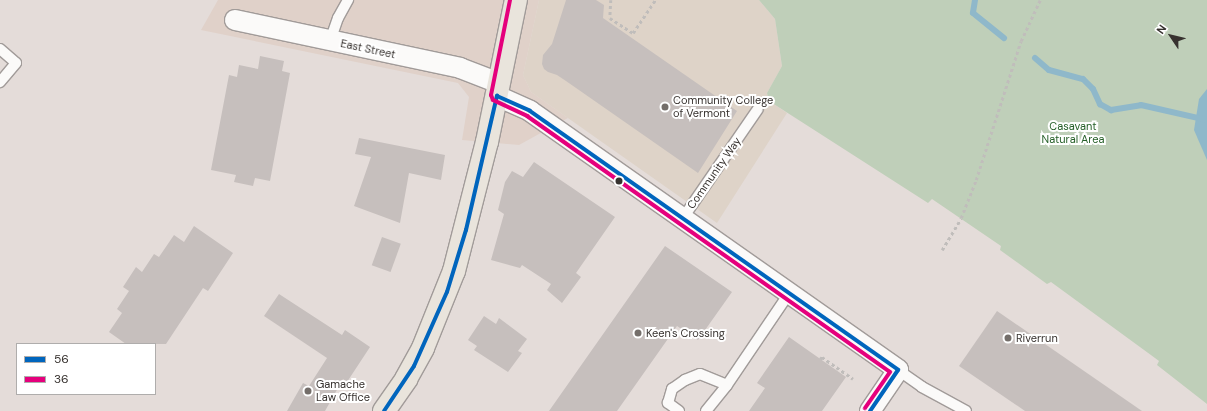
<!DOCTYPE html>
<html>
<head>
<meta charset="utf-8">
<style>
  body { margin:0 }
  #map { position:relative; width:1207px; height:411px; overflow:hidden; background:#e4dcd9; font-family:"DM Sans",sans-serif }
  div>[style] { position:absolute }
  .built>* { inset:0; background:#e0d1c9 }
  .education>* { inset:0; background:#ded3c8 }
  .green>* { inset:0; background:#bfcfb9 }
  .water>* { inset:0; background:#8fb8ca }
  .stream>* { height:6px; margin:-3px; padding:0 3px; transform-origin:3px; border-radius:3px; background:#8fb8ca }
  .building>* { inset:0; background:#c6bfbd; transform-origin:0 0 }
  .path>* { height:2.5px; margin-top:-1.25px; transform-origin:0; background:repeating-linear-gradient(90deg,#c0bdbb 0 3px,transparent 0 6px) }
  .roads { filter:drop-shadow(1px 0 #a19b99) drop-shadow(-1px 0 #a19b99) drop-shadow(0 1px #a19b99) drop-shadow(0 -1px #a19b99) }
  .service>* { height:10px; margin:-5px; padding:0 5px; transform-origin:5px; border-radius:5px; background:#fbfaf9 }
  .minor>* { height:20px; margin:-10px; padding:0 10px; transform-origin:10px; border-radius:10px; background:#fbfaf9 }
  .primary>* { height:22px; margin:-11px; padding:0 11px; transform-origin:11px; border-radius:11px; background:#e9e4dc }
  .bus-1>* { height:4px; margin:-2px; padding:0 2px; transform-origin:2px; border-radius:2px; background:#0065bd }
  .bus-2>* { height:4px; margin:-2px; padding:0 2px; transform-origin:2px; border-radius:2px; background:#e5007d }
  .dots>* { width:11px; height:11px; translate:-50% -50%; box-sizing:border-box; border:2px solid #fff; border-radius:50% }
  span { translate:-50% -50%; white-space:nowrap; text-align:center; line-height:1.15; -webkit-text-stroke:4px #fff; paint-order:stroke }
  .street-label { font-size:11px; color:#37322f }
  .poi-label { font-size:11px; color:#37322f }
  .left { translate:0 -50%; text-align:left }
  .park-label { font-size:11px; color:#266029 }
  .legend { position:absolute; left:16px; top:343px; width:140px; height:52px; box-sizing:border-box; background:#fff; border:1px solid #afadac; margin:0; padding:5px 7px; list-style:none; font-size:12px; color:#37322f }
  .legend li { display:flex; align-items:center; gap:8px; height:20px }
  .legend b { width:20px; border:1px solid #afadac }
  .north { position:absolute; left:1151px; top:16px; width:40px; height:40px; -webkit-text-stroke:3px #fff; paint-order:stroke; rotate:305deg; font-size:11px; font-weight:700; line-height:16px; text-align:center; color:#37322f }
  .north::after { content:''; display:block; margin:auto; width:14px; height:18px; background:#37322f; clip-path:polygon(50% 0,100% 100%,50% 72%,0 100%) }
</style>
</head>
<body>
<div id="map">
  <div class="built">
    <i style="clip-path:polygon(218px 0,539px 0,523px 75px,531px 92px,568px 118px,519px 145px,462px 140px,469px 97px,458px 83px,201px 30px)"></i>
  </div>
  <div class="education">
    <i style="clip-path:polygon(539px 0,759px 0,775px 19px,782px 66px,767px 93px,769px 101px,787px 113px,717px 223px,531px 92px,523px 75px)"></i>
  </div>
  <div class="green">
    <i style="clip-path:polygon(759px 0,1207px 0,1207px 404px,1157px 365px,1159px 361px,1155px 358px,1051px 282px,1047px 284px,1000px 250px,1001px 246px,932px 199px,928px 203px,769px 101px,767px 93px,782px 66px,775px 19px)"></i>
  </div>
  <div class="water">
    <i style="clip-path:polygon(1207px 89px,1207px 160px,1194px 130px,1199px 99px)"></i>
  </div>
  <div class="stream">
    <i style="left:975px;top:0;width:13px;rotate:99deg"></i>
    <i style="left:973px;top:13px;width:40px;rotate:39deg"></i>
    <i style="left:1035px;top:58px;width:18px;rotate:41deg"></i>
    <i style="left:1049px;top:70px;width:35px;rotate:15deg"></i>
    <i style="left:1083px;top:79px;width:14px;rotate:45deg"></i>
    <i style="left:1093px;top:89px;width:17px;rotate:65deg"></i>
    <i style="left:1100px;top:104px;width:13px;rotate:29deg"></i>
    <i style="left:1111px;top:110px;width:30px;rotate:-9deg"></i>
    <i style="left:1141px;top:105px;width:68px;rotate:12.8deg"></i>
  </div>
  <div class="building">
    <i style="clip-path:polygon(566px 0,596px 0,604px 5px,603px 18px,737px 111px,698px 173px,566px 81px,557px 75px,548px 72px,544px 69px,542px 64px,543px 55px,552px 44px)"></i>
    <i style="clip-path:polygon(260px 56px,284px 61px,282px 71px,290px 73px,270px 181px,255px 178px,253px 186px,234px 182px,236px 175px,211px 170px,229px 75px,237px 77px,239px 65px,258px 69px)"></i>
    <i style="clip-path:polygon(359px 138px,445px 155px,441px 180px,409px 173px,400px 223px,354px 206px,371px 157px,355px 154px)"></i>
    <i style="clip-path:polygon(534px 162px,615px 217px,576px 273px,581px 277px,562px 303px,547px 290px,551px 284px,522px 265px,520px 268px,491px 260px,504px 214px,498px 210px,505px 182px,512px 171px,523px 177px)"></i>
    <i style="clip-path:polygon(194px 226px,233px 253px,208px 291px,203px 288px,166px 344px,126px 344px,109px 332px,122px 313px,117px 309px,129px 291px,123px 287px,136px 267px,142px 272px,154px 254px,159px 257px,174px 235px,184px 242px)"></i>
    <i style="left:382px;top:237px;width:20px;height:30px;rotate:20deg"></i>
    <i style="clip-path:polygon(665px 246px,732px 292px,698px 340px,677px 326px,617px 411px,549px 411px)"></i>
    <i style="clip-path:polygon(279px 294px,342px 335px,345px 330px,370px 347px,347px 382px,343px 379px,325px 411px,287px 411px,303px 383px,309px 386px,327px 358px,264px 316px)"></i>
    <i style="clip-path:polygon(997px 311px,1142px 411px,1025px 411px,959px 366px)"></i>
    <i style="clip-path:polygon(484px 316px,496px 324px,499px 318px,527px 339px,518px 351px,522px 353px,508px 372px,474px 350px,477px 346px,468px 340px)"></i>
    <i style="clip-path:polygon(789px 337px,846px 377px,822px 411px,749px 411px,765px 388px,757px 383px)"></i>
  </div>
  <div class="path">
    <i style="left:611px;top:0;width:18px;rotate:93deg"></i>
    <i style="left:610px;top:18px;width:27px;rotate:33deg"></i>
    <i style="left:633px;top:33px;width:40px;rotate:-56deg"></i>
    <i style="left:942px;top:250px;width:37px;rotate:-59deg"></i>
    <i style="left:961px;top:218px;width:41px;rotate:-68.5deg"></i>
    <i style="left:976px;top:180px;width:146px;rotate:-72.1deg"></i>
    <i style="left:1021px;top:41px;width:45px;rotate:-65.1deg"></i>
    <i style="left:820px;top:359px;width:3px;rotate:-45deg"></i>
    <i style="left:822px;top:357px;width:38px;rotate:35deg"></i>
  </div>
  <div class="roads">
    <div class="service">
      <i style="left:330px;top:41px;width:24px;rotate:-71deg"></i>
      <i style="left:338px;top:18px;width:21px;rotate:-61deg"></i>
      <i style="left:0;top:49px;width:21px;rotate:41deg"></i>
      <i style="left:16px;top:63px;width:25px;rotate:130deg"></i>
      <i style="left:683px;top:218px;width:132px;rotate:-55.5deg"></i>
      <i style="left:898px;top:370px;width:29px;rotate:35deg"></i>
      <i style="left:922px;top:387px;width:50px;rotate:28.6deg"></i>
      <i style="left:679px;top:411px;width:14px;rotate:-144deg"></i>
      <i style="left:668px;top:403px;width:15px;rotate:-74deg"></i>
      <i style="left:672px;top:389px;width:16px;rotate:-35deg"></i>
      <i style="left:685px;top:380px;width:16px;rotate:-22deg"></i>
      <i style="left:700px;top:374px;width:29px;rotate:22deg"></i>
      <i style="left:706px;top:411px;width:33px;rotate:-51deg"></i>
      <i style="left:727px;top:385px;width:112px;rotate:-55.9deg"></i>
    </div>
    <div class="minor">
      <i style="left:235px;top:20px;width:230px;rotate:12deg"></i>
      <i style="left:460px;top:68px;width:42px;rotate:21deg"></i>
      <i style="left:497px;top:96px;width:36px;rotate:24deg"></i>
      <i style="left:530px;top:111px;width:450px;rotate:35.1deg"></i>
      <i style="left:898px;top:370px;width:50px;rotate:124.3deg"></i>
    </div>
    <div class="primary">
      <i style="left:384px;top:411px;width:39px;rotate:-55deg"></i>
      <i style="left:406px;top:379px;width:35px;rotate:-61deg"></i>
      <i style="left:423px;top:348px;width:83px;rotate:-68.1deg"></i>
      <i style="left:454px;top:271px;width:133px;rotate:-75.7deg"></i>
      <i style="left:487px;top:142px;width:145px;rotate:-78.5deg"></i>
    </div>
  </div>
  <div class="bus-1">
    <i style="left:384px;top:411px;width:54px;rotate:-56.3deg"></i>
    <i style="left:414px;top:366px;width:81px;rotate:-66deg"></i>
    <i style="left:447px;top:292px;width:65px;rotate:-73deg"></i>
    <i style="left:466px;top:230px;width:138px;rotate:-77deg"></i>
    <i style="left:497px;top:96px;width:36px;rotate:24deg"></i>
    <i style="left:530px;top:111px;width:450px;rotate:35.1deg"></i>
    <i style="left:898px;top:370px;width:50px;rotate:124.3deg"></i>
  </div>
  <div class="bus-2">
    <i style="left:510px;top:0;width:97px;rotate:101.3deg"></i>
    <i style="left:491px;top:95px;width:5px;rotate:68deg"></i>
    <i style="left:493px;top:100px;width:38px;rotate:25deg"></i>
    <i style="left:527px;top:116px;width:444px;rotate:35.2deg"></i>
    <i style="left:890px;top:372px;width:44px;rotate:124.8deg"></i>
  </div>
  <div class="dots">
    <i style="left:665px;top:107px;background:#746e6a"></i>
    <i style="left:619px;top:181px;background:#37322f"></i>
    <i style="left:638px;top:333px;background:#746e6a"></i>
    <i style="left:1008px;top:338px;background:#746e6a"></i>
    <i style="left:308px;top:391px;background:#746e6a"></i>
  </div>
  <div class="street-label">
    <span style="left:368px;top:49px;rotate:12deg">East Street</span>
    <span style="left:714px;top:173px;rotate:-55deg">Community Way</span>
  </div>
  <div class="poi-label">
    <span class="left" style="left:673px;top:107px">Community College<br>of Vermont</span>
    <span class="left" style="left:646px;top:333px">Keen's Crossing</span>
    <span class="left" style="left:1016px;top:338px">Riverrun</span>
    <span class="left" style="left:316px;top:391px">Gamache<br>Law Office</span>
  </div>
  <div class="park-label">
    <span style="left:1073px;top:133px">Casavant<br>Natural Area</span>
  </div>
  <ul class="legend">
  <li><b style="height:5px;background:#0065bd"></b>56</li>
  <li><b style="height:5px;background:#e5007d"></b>36</li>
  </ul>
  <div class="north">N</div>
</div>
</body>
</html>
